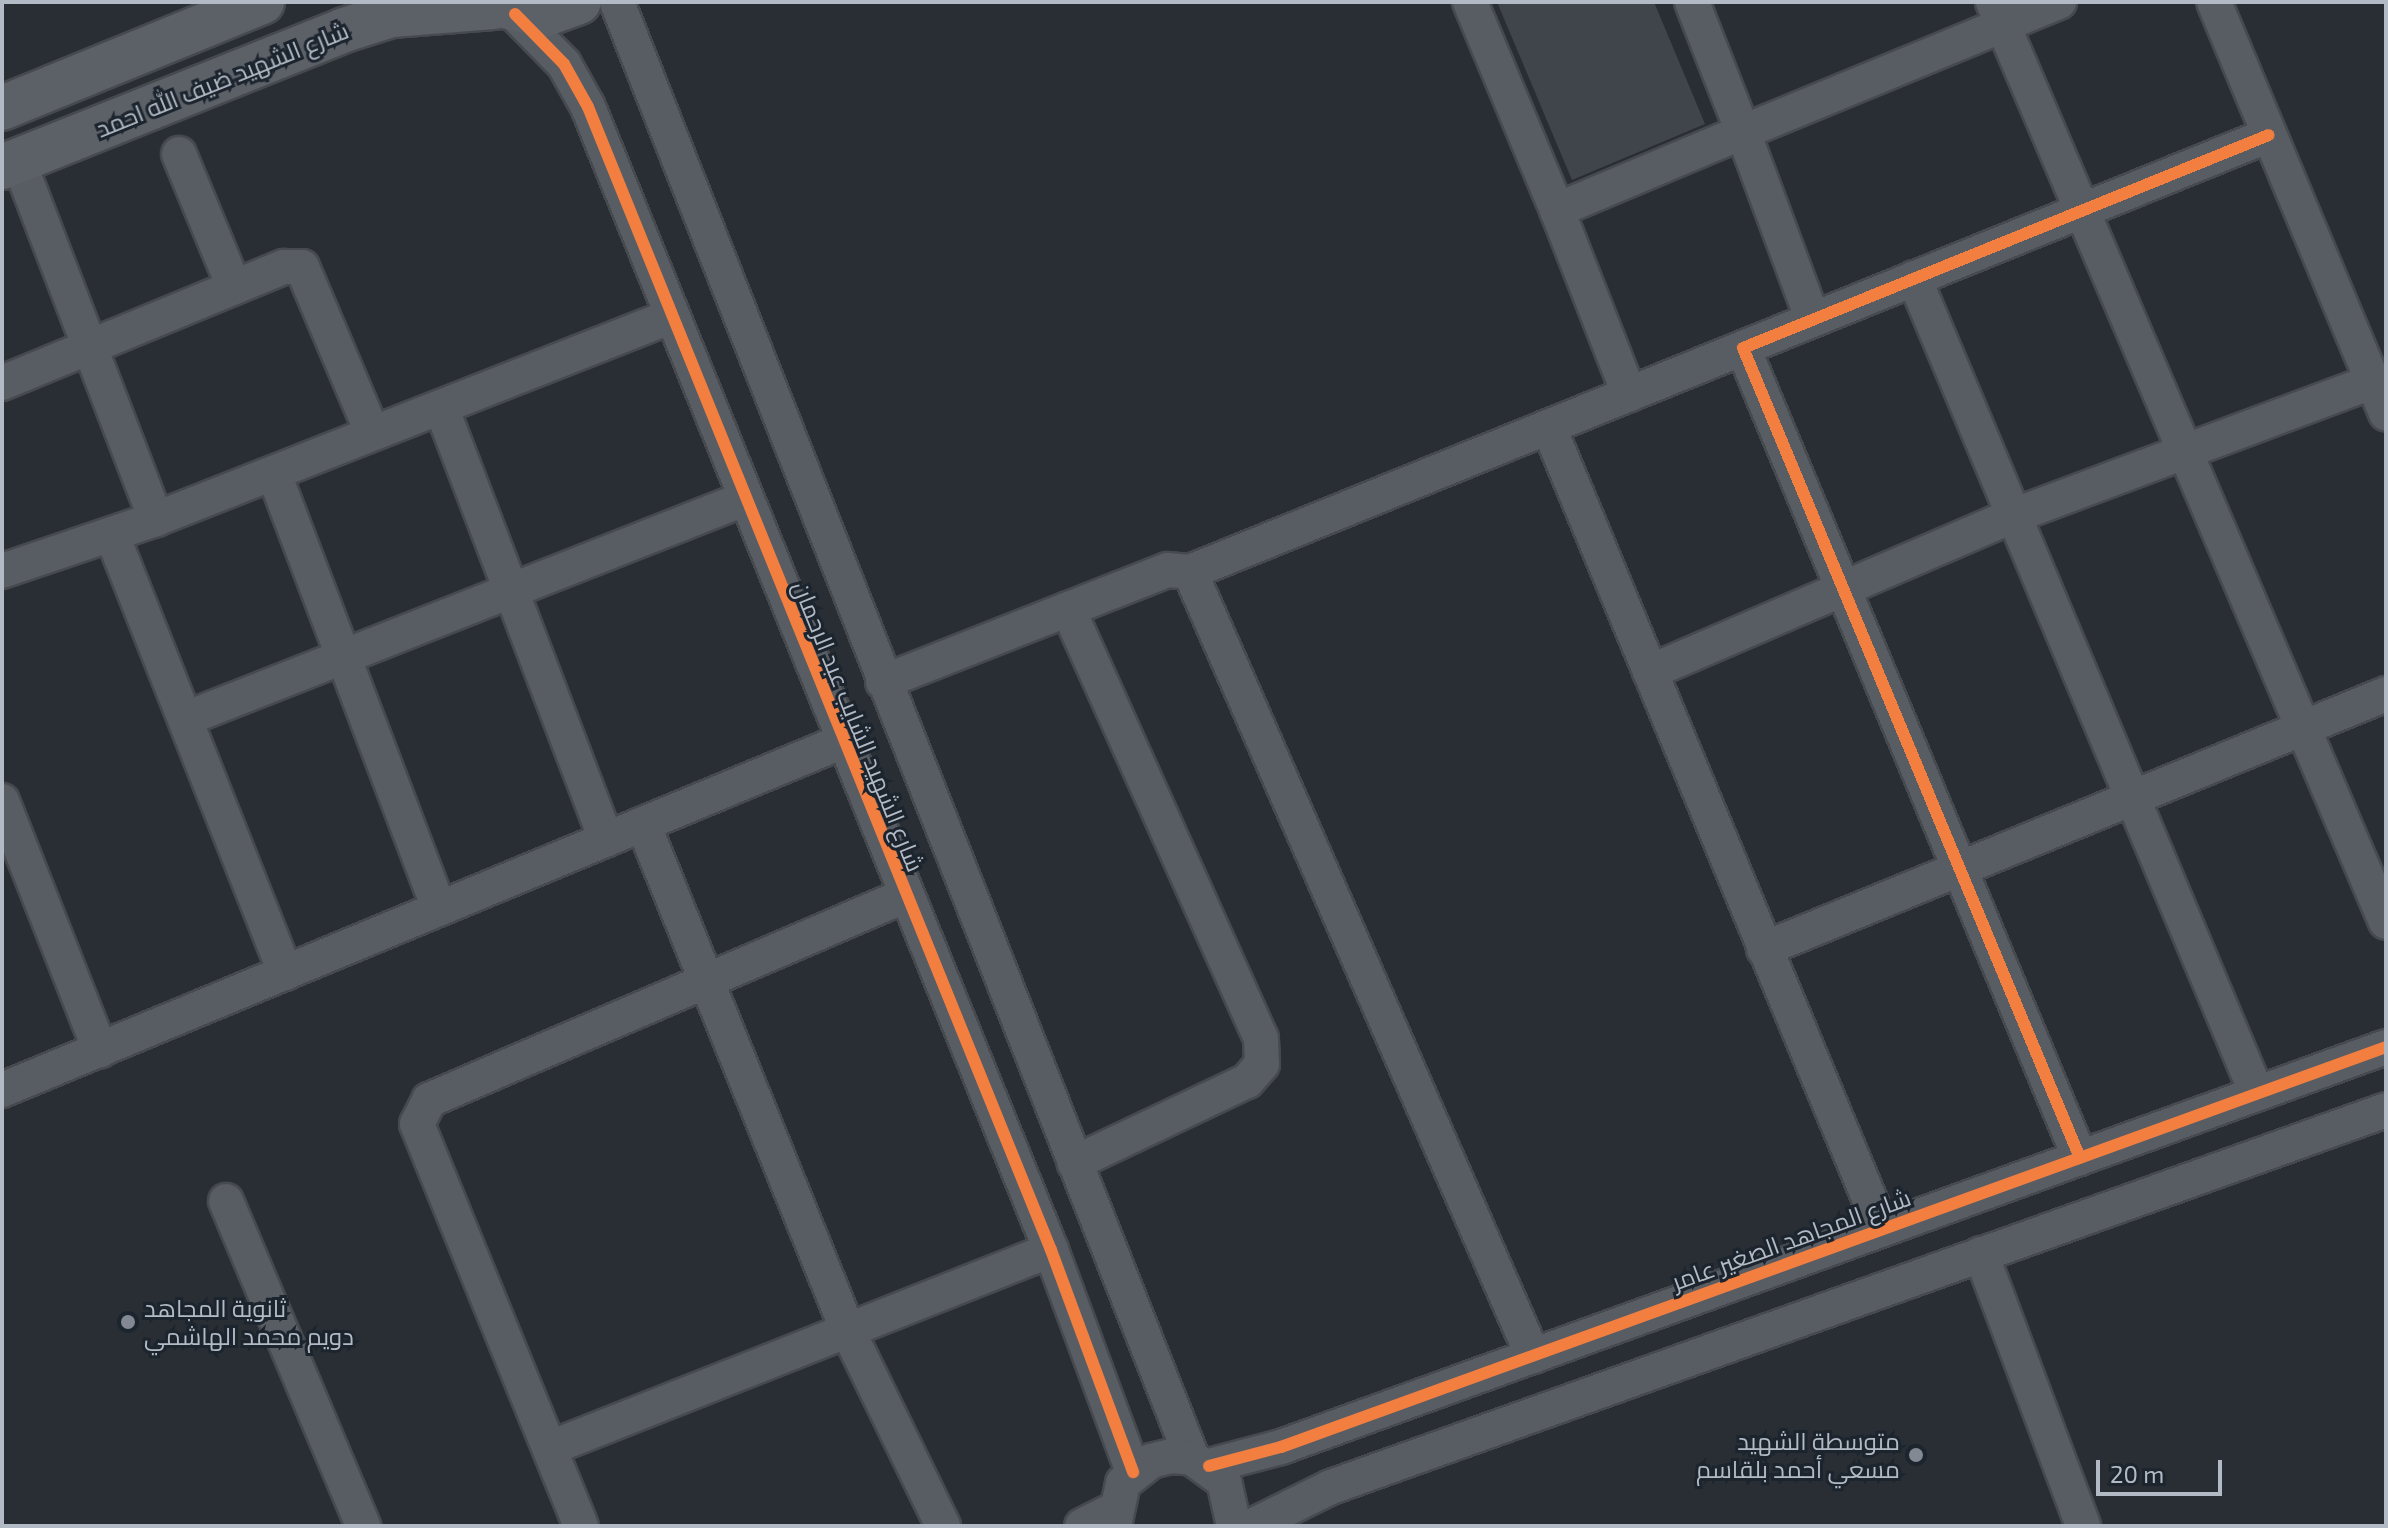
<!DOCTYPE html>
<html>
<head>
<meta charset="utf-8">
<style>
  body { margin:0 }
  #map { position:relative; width:2388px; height:1528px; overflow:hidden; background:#282e34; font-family:"Exo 2",Cairo,sans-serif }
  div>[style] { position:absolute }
  .building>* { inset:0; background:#40454b }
  .roads { filter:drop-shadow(2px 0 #464a4f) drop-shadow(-2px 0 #464a4f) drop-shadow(0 2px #464a4f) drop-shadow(0 -2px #464a4f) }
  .street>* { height:34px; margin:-17px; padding:0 17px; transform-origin:17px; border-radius:17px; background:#585c63 }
  .secondary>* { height:44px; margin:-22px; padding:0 22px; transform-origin:22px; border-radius:22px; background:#5c6067 }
  .cycleway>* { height:12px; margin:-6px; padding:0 6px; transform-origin:6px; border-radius:6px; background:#f27e40 }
  .dots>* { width:22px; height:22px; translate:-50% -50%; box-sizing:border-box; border:4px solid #1c242e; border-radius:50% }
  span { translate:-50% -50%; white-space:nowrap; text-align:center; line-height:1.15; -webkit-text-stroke:6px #1c242e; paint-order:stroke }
  .street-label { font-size:24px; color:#b2bac6 }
  .poi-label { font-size:24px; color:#b2bac6 }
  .left { translate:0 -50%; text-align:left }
  .right { translate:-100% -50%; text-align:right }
  .frame { position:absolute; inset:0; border:4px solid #b2bac6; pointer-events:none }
  .scale { position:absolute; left:2096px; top:1460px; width:126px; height:36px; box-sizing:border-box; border:4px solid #b2bac6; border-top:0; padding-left:10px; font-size:24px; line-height:28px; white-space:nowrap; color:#b2bac6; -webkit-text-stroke:6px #1c242e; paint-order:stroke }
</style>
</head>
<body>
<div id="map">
  <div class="building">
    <i style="clip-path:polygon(1497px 2px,1654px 2px,1705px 124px,1572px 180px)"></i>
  </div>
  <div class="roads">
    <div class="street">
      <i style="left:617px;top:2px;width:1565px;rotate:68.45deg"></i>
      <i style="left:1470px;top:2px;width:225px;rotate:67.3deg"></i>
      <i style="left:1557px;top:210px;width:202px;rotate:-22.8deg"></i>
      <i style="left:1743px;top:132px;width:198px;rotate:69.6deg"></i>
      <i style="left:1692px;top:2px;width:140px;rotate:68.6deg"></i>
      <i style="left:1743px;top:132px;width:342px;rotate:-22.4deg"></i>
      <i style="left:1993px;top:2px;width:1000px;rotate:66.87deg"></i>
      <i style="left:2214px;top:2px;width:446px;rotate:67.3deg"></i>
      <i style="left:515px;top:14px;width:70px;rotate:45.6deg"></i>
      <i style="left:564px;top:64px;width:49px;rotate:60.8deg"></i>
      <i style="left:588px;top:107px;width:1233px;rotate:67.95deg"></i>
      <i style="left:1051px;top:1250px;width:237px;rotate:69.7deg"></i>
      <i style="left:179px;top:154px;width:144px;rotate:67.5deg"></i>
      <i style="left:18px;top:160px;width:385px;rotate:69deg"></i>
      <i style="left:1557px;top:210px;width:198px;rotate:68.6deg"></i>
      <i style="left:1914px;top:278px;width:885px;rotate:67.2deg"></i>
      <i style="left:2px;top:383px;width:305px;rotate:-22.4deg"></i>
      <i style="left:284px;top:267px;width:18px"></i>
      <i style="left:302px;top:267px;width:179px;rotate:67deg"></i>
      <i style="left:441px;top:407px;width:463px;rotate:69.1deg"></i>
      <i style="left:1549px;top:428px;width:867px;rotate:67.43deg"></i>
      <i style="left:274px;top:474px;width:465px;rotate:69.2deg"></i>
      <i style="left:112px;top:535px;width:471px;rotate:68.4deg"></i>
      <i style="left:2px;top:571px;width:163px;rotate:-18.7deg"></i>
      <i style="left:156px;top:519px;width:554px;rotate:-21.48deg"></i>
      <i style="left:1190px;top:572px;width:597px;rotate:-22.05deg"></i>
      <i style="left:1068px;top:609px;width:470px;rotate:65.8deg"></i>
      <i style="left:1261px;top:1038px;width:26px;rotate:88deg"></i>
      <i style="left:1262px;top:1064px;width:23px;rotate:131deg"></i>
      <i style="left:1247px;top:1081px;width:191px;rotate:154.6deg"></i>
      <i style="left:1650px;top:672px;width:392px;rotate:-23.3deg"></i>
      <i style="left:2010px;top:517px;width:385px;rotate:-20.5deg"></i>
      <i style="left:883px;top:682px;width:306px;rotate:-21.5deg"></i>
      <i style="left:1168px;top:570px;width:22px;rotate:5deg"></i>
      <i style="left:1190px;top:572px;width:856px;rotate:66.37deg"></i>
      <i style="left:185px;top:719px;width:601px;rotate:-21.48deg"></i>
      <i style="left:2px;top:801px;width:268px;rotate:68.5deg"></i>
      <i style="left:643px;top:824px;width:547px;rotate:67.98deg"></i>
      <i style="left:848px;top:1331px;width:217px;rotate:64deg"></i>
      <i style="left:1764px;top:949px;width:672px;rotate:-22.29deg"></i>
      <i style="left:2px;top:1090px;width:908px;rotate:-22.53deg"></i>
      <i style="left:2080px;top:1158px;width:877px;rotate:-112.59deg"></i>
      <i style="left:1743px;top:348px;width:567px;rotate:-22.05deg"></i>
      <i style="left:226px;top:1201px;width:353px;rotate:67.1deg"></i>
      <i style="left:1981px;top:1254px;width:290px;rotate:69.4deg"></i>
      <i style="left:550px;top:1448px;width:539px;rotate:-21.56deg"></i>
      <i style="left:1209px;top:1466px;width:74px;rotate:-14.8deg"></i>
      <i style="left:1281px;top:1447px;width:1175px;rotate:-19.9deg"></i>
      <i style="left:581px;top:1526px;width:434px;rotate:-112.2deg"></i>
      <i style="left:417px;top:1124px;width:27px;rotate:-63deg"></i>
      <i style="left:429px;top:1100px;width:517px;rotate:-23.24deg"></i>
      <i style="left:1082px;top:1526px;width:35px;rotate:-27deg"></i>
      <i style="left:1114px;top:1526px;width:44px;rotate:-78.2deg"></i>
      <i style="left:1123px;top:1483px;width:36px;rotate:-38deg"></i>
      <i style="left:1151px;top:1461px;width:21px;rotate:-14deg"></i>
      <i style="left:1171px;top:1456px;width:21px;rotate:5deg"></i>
      <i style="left:1192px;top:1458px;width:39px;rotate:36deg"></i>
      <i style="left:1224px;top:1481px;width:46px;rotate:77.5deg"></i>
      <i style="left:1252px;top:1526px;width:88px;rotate:-26.3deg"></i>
      <i style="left:1331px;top:1487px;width:1120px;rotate:-19.66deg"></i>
    </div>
    <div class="secondary">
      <i style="left:487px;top:2px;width:57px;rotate:13.1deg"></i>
      <i style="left:543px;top:15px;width:38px;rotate:-20deg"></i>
      <i style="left:2px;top:108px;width:281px;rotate:-22.2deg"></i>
      <i style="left:2px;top:167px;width:368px;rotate:-21.8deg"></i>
      <i style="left:344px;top:30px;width:50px;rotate:-17.4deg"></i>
      <i style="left:392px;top:15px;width:102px;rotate:-4.5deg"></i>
    </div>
  </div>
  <div class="cycleway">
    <i style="left:515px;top:14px;width:70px;rotate:45.6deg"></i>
    <i style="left:564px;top:64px;width:49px;rotate:60.8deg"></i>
    <i style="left:588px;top:107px;width:1233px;rotate:67.95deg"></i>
    <i style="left:1051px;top:1250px;width:237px;rotate:69.7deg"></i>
    <i style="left:2080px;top:1158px;width:877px;rotate:-112.59deg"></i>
    <i style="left:1743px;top:348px;width:567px;rotate:-22.05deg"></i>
    <i style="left:1209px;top:1466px;width:74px;rotate:-14.8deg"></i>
    <i style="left:1281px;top:1447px;width:1175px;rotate:-19.9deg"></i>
  </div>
  <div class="dots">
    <i style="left:128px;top:1322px;background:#828993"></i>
    <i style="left:1916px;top:1455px;background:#828993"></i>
  </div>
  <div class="street-label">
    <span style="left:222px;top:79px;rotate:-22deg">شارع الشهيد ضيف الله احمد</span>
    <span style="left:859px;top:726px;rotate:68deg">شارع الشهيد الشايب عبد الرحمان</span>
    <span style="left:1791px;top:1239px;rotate:-20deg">شارع المجاهد الصغير عامر</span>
  </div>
  <div class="poi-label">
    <span class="left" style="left:144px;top:1322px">ثانوية المجاهد<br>دويم محمد الهاشمي</span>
    <span class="right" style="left:1900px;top:1455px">متوسطة الشهيد<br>مسعي أحمد بلقاسم</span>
  </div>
  <div class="frame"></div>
  <div class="scale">20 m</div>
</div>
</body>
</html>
